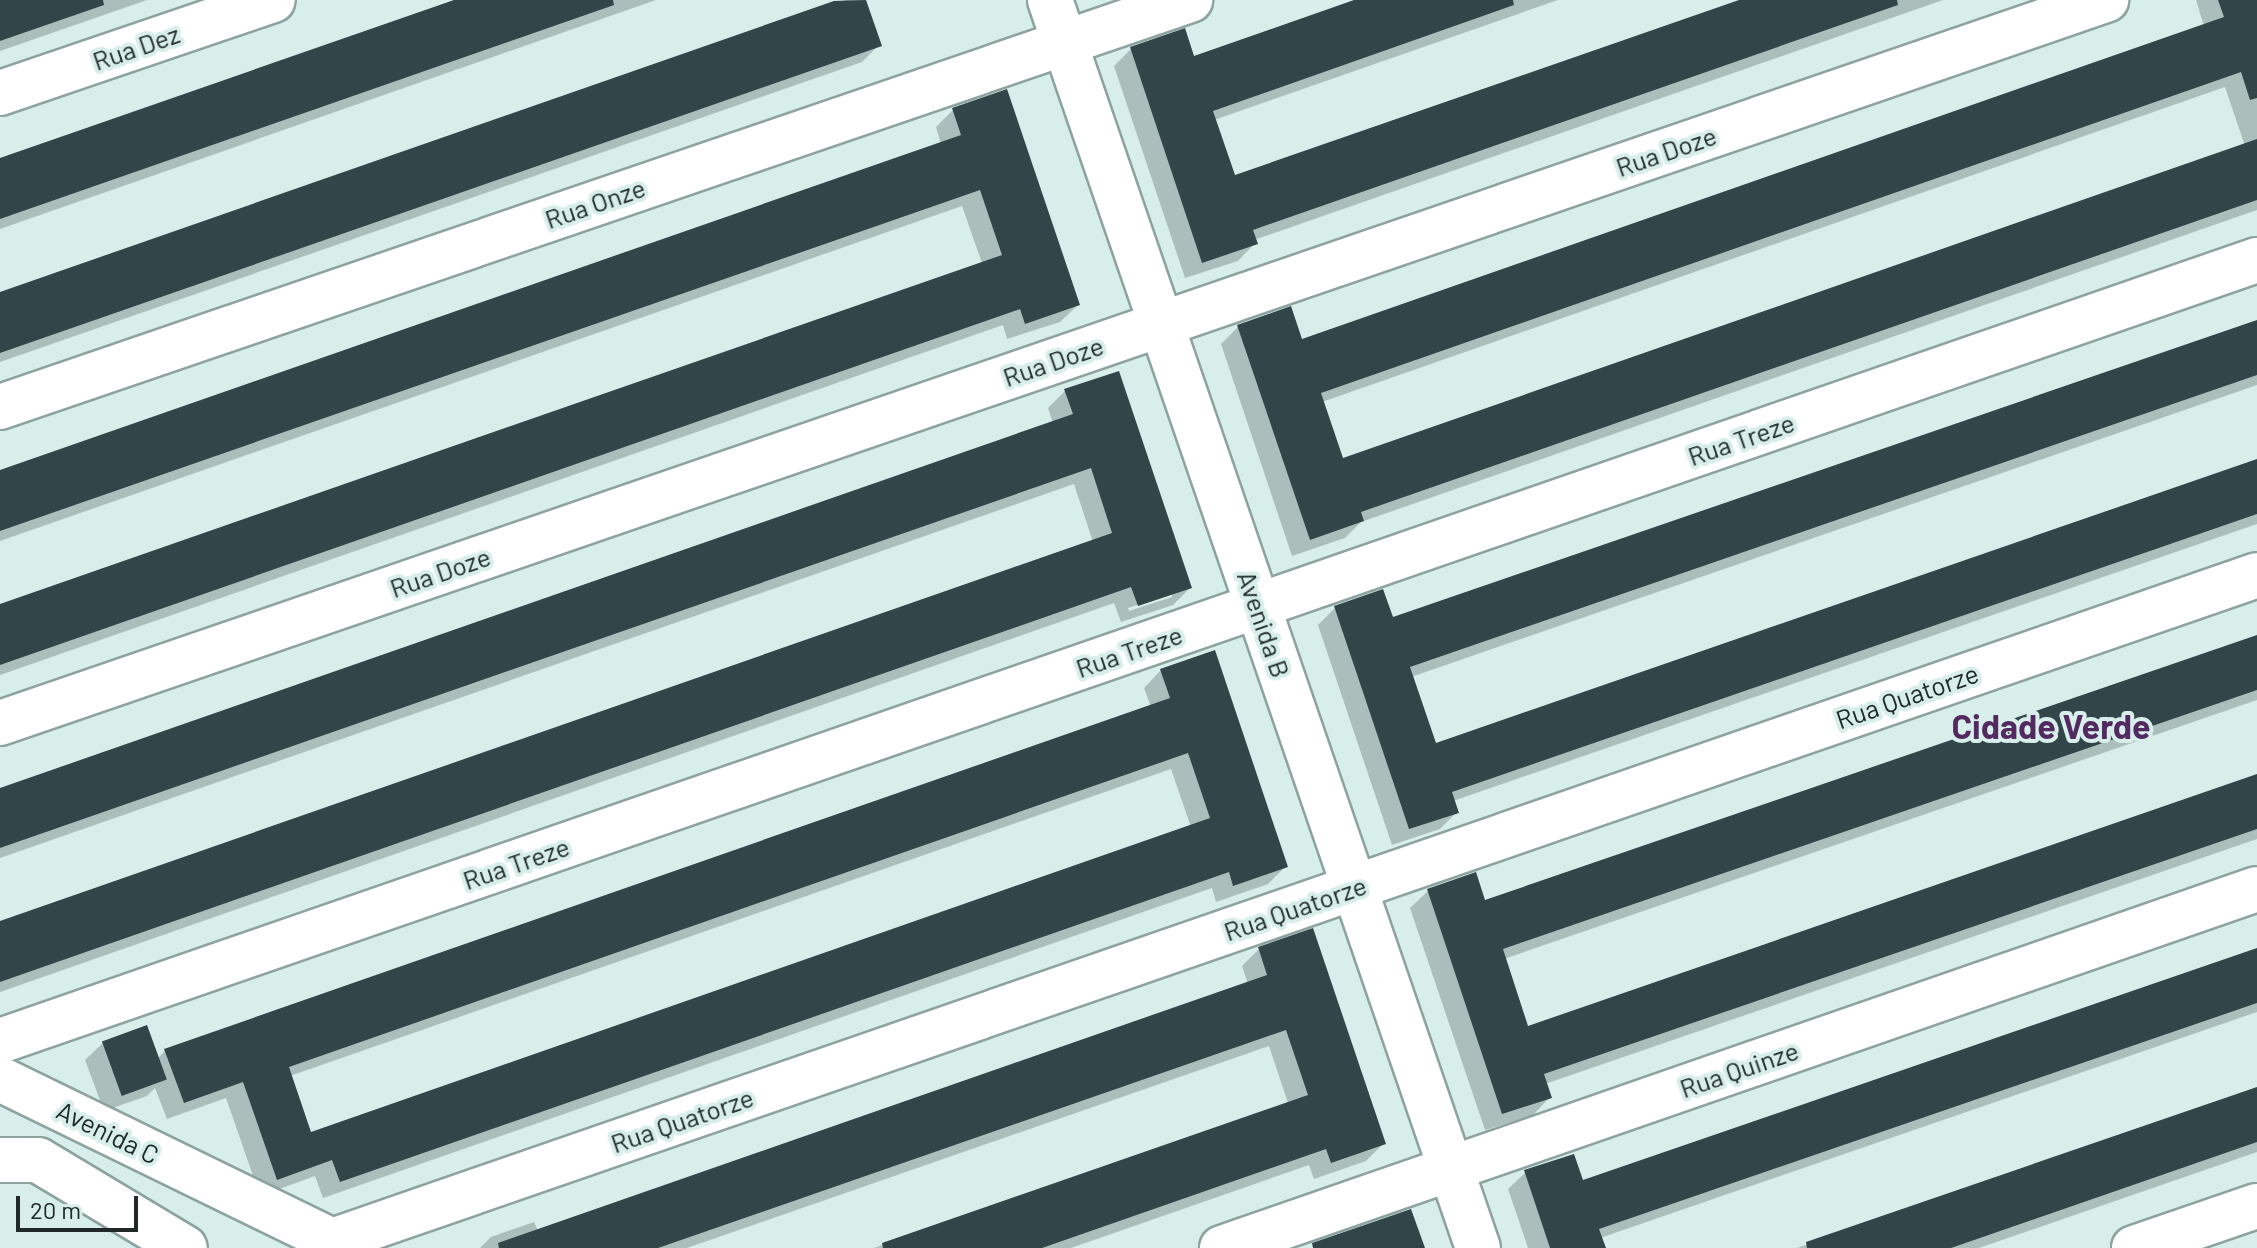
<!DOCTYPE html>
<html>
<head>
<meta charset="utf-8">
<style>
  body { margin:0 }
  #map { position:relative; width:2257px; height:1248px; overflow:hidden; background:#d7eeea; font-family:Barlow,sans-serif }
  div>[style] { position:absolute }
  .shadow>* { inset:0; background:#0003 }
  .building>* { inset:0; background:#32464a; transform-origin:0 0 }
  .roads { filter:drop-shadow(2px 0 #8da39f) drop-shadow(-2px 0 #8da39f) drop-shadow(0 2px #8da39f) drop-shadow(0 -2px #8da39f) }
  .street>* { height:44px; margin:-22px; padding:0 22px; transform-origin:22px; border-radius:22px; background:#fff }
  .secondary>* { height:44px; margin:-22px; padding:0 22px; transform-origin:22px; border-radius:22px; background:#fff }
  span { translate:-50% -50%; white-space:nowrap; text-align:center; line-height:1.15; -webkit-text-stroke:8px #d7eeea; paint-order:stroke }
  .street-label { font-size:26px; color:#202927 }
  .district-label { font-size:34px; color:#532a60; font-weight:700 }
  .scale { position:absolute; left:16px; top:1196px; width:122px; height:36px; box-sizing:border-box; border:4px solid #202927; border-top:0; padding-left:10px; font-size:24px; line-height:28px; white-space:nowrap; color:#202927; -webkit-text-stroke:6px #d7eeea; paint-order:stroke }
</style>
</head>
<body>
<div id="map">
  <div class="shadow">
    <i style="clip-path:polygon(0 0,147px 0,0 51px)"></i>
    <i style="clip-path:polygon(459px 0,656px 0,0 229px,0 160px)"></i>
    <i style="clip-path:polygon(844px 0,864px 0,879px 45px,862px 62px,0 362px,0 294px)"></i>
    <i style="clip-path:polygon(1361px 0,1558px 0,1214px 120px,1234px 178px,1744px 0,1943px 0,1254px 240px,1255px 243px,1238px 261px,1185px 278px,1114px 66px,1131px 49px,1193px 59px)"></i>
    <i style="clip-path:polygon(evenodd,2196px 0,2257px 0,2257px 210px,1361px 522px,1345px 538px,1292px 556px,1221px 344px,1238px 327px,1301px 341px,2204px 26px,2196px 0,2225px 87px,2245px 146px,1342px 461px,1322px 402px,2225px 87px)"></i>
    <i style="clip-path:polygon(953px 110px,1078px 305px,1060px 322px,1007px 339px,1003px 325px,0 675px,0 606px,982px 263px,962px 206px,0 541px,0 472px,941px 144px,936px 127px)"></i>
    <i style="clip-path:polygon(2257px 321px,2257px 385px,1411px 677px,1434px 746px,2257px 462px,2257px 524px,1453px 801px,1457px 812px,1440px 829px,1392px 845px,1318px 625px,1335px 608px,1392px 620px)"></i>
    <i style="clip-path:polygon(evenodd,1065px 391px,1190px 588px,1173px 605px,1121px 622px,1114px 603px,0 992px,0 923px,1093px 542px,1074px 484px,0 858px,0 790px,1053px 423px,1048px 408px,1065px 391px,1172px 593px,1172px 597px,1129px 611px,1128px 608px,1172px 593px)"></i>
    <i style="clip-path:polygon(2257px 636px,2257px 700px,1504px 959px,1526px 1029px,2257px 776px,2257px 839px,1545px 1084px,1550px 1097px,1533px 1115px,1485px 1130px,1410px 908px,1428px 891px,1484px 903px)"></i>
    <i style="clip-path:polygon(evenodd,1161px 670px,1286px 866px,1268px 884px,1216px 902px,1212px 888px,323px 1198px,315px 1176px,260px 1196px,226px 1098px,167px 1119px,155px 1088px,147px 1096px,104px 1111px,85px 1060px,103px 1043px,157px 1059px,165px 1051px,1151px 707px,1144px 688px,1161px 670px,1171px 769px,1191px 827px,310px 1134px,290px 1076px,1171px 769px)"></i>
    <i style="clip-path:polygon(1259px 949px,1383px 1144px,1366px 1161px,1314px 1179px,1309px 1165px,1071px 1248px,874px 1248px,1288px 1103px,1269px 1046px,687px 1248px,480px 1248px,491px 1237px,534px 1222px,538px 1231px,1248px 984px,1242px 966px)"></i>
    <i style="clip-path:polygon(2257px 949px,2257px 1012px,1600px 1238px,1604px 1248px,1528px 1248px,1508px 1189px,1526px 1172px,1581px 1182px)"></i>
    <i style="clip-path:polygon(2257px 1089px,2257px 1152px,1979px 1248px,1797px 1248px)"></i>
  </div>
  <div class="building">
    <i style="clip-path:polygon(0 0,103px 0,104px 5px,0 41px)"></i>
    <i style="clip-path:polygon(454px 0,613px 0,614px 5px,0 219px,0 158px)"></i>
    <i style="clip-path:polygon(866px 0,882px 46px,0 353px,0 292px,834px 1px)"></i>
    <i style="clip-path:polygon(1354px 0,1513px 0,1514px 5px,1213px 111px,1235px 175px,1739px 0,1897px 0,1898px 5px,1253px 230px,1258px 244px,1202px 263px,1130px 47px,1185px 28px,1194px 56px)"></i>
    <i style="clip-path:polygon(2218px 0,2257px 0,2257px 98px,2250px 100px,2241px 72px,1321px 393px,1343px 458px,2257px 139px,2257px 200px,1361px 512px,1364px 521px,1310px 540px,1237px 325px,1291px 306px,1302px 339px,2224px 17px)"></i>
    <i style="clip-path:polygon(1007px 89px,1080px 305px,1025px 324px,1020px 309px,0 665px,0 604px,1002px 255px,980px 190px,0 531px,0 470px,961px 135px,952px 108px)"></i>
    <i style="clip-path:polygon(2257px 320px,2257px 375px,1410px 667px,1436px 743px,2257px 459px,2257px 514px,1452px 792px,1459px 813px,1409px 829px,1334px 606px,1383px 589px,1393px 617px)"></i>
    <i style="clip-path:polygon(1119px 371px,1192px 588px,1138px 606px,1131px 587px,0 982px,0 921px,1112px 533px,1091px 468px,0 848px,0 788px,1073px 414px,1064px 389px)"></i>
    <i style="clip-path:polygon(2257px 635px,2257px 690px,1503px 949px,1528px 1026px,2257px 774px,2257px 829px,1544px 1074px,1552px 1098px,1502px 1114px,1427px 889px,1476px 872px,1485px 900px)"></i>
    <i style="clip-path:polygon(evenodd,1215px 650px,1288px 867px,1233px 886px,1229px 872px,340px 1182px,332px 1160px,277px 1180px,243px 1082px,184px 1103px,164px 1049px,1170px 698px,1160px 669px,1215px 650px,1188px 753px,1210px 818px,311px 1132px,289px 1067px,1188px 753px)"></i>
    <i style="clip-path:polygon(1313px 928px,1386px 1144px,1331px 1163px,1326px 1149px,1042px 1248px,883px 1248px,882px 1243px,1308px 1095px,1286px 1030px,658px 1248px,499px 1248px,498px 1243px,1267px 975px,1258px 947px)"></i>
    <i style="clip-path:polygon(2257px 948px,2257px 1003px,1599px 1229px,1606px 1248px,1550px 1248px,1524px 1170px,1574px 1154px,1583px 1180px)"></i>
    <i style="left:147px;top:1025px;width:58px;height:48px;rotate:70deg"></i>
    <i style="clip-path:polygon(2257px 1087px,2257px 1142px,1951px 1248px,1807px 1248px,1806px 1242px)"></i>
    <i style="clip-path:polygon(1411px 1209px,1425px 1248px,1313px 1248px,1312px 1243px)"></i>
  </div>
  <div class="roads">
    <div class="street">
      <i style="left:0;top:93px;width:288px;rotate:-18.8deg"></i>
      <i style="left:0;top:407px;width:1258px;rotate:-18.88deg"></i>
      <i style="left:0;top:723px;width:2227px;rotate:-18.95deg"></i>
      <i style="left:0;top:1041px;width:2388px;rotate:-19.09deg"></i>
      <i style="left:0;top:1160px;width:38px"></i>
      <i style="left:38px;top:1160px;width:171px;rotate:30.9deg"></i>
      <i style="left:332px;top:1241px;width:2037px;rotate:-19.08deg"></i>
      <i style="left:1222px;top:1248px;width:1095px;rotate:-19.13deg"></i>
      <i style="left:2134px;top:1248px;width:130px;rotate:-18.9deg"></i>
    </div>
    <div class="secondary">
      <i style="left:1050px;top:0;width:1319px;rotate:71.07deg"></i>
      <i style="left:0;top:1079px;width:385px;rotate:26deg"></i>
    </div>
  </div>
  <div class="street-label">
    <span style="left:136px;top:47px;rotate:-19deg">Rua Dez</span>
    <span style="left:1666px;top:151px;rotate:-19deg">Rua Doze</span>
    <span style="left:595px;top:203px;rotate:-19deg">Rua Onze</span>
    <span style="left:1053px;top:361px;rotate:-19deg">Rua Doze</span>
    <span style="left:1741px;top:439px;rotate:-19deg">Rua Treze</span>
    <span style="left:440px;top:572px;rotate:-19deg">Rua Doze</span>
    <span style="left:1264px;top:624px;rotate:71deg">Avenida B</span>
    <span style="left:1129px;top:651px;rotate:-19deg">Rua Treze</span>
    <span style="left:1907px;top:696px;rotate:-19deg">Rua Quatorze</span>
    <span style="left:516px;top:863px;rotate:-19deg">Rua Treze</span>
    <span style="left:1295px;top:908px;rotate:-19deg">Rua Quatorze</span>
    <span style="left:1739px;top:1069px;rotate:-19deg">Rua Quinze</span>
    <span style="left:682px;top:1120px;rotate:-19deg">Rua Quatorze</span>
    <span style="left:108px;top:1132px;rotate:26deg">Avenida C</span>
  </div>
  <div class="district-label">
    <span style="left:2051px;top:726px">Cidade Verde</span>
  </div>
  <div class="scale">20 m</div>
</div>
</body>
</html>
